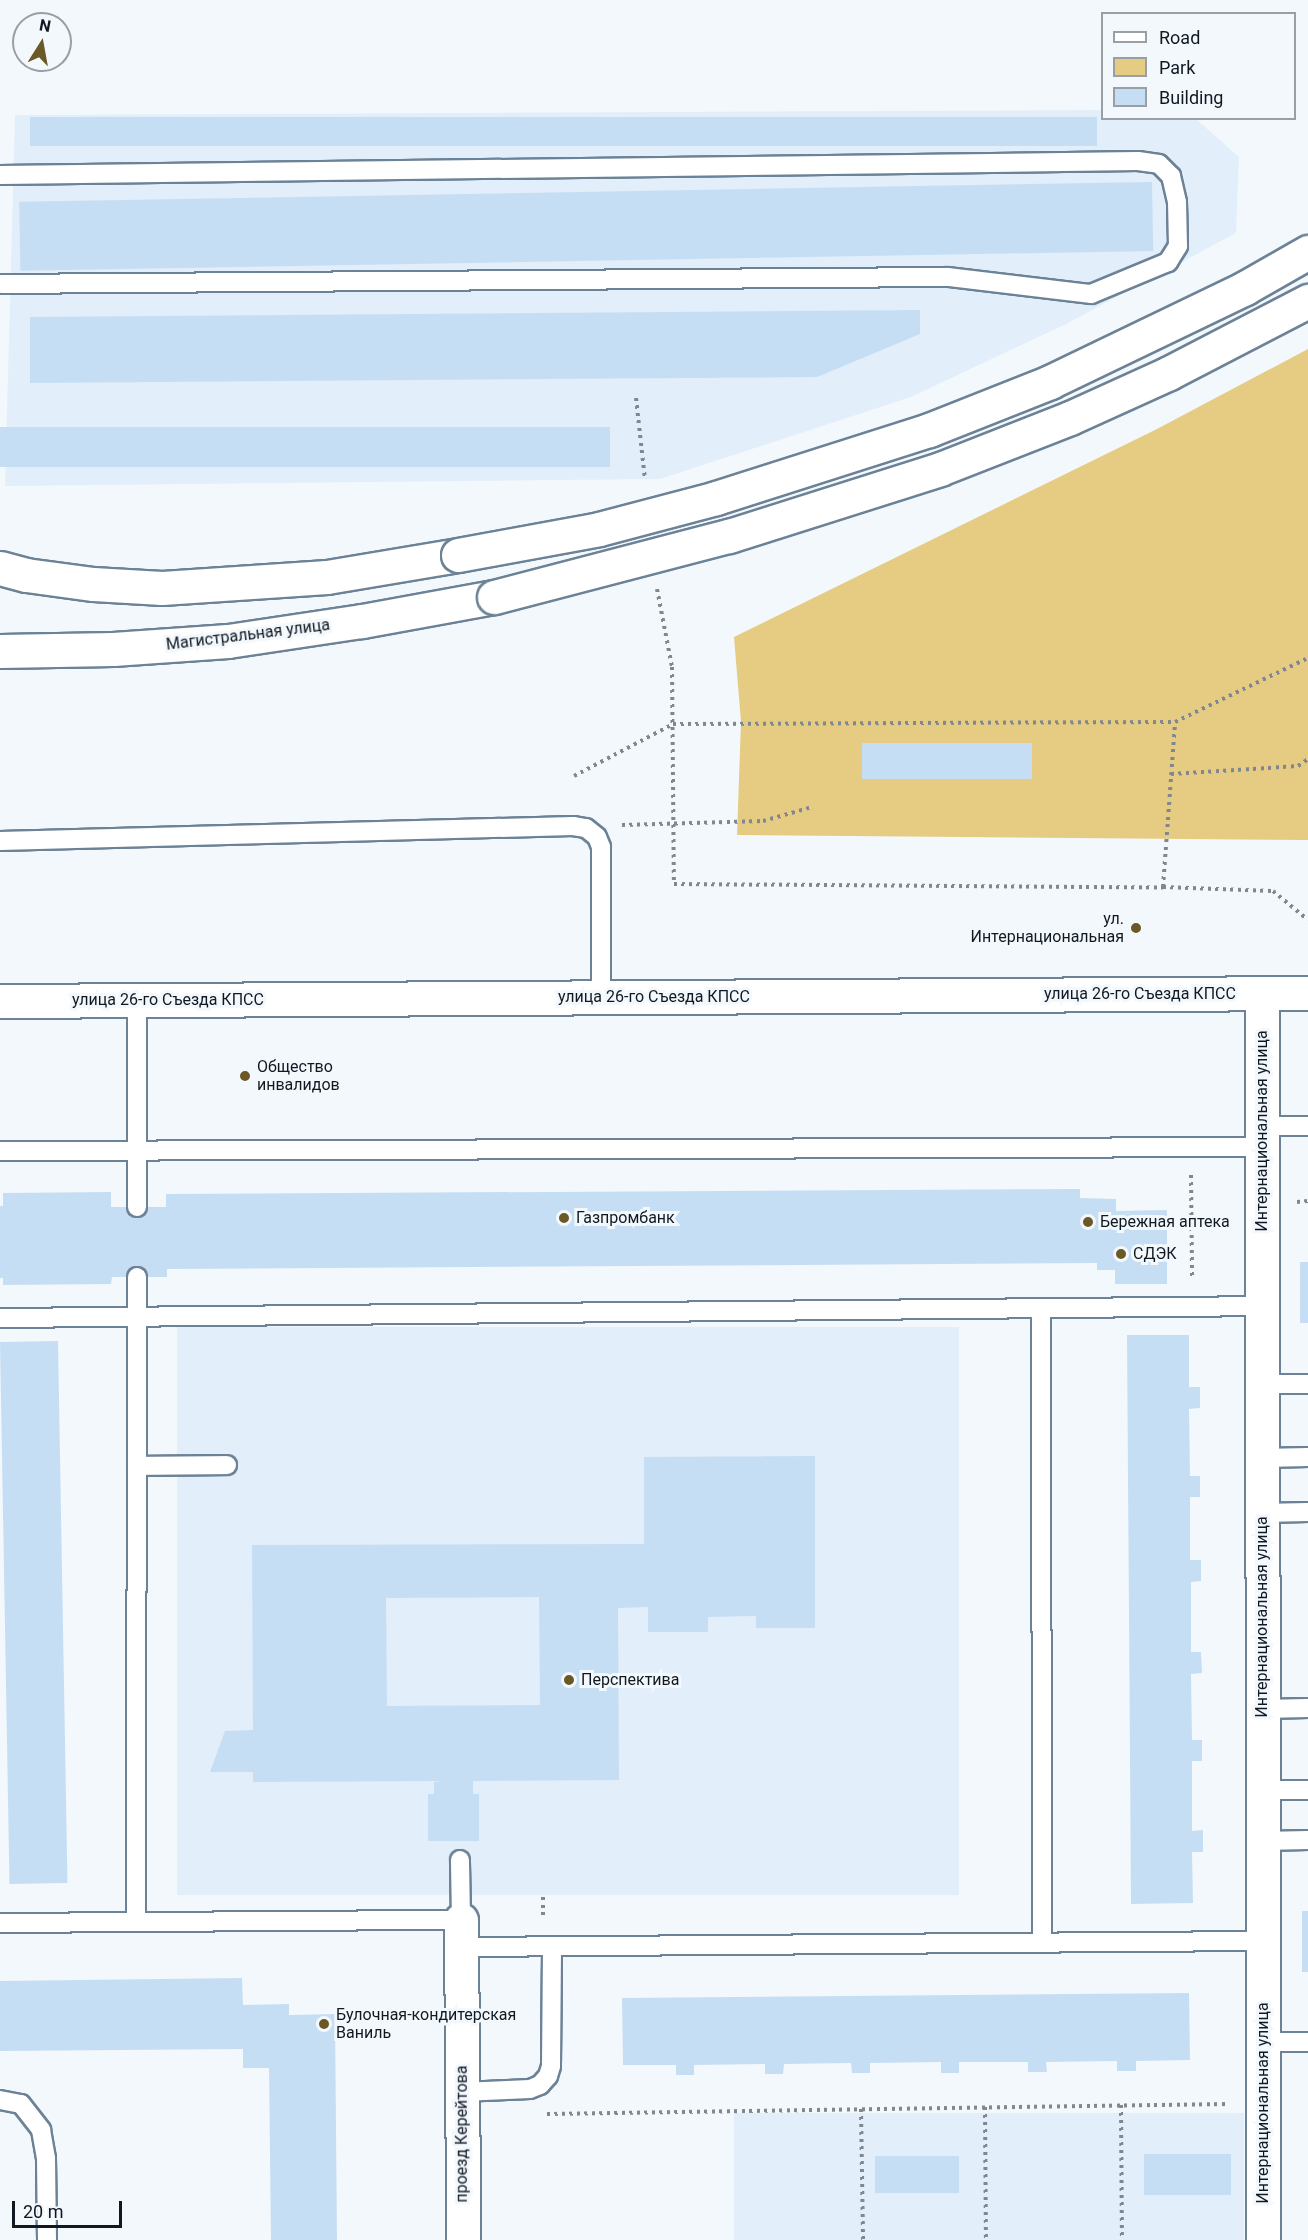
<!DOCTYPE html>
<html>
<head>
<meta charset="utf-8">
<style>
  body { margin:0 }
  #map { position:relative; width:1308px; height:2240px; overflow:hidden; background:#f3f8fd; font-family:Roboto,sans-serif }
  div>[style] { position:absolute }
  .built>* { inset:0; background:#e2eef9; transform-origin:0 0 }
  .green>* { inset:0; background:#e6cc83 }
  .building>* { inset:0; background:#c6def4; transform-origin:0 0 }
  .path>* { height:4px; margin-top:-2px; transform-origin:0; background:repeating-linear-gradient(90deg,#80878e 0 3px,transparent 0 7.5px) }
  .roads { filter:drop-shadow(2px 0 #6c8296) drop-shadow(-2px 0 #6c8296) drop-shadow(0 2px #6c8296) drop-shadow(0 -2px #6c8296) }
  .service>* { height:18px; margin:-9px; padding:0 9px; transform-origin:9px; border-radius:9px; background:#fff }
  .minor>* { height:33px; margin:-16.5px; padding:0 16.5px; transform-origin:16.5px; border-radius:16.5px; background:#fff }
  .secondary>* { height:33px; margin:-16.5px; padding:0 16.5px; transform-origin:16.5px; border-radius:16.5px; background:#fff }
  .bridges { filter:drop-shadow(2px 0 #6c8296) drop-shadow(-2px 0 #6c8296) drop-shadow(0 2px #6c8296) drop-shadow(0 -2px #6c8296) }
  .secondary-bridge>* { height:33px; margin:-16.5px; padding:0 16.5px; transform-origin:16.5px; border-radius:16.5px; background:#fff }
  .dots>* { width:16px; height:16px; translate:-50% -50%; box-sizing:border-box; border:3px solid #f3f8fd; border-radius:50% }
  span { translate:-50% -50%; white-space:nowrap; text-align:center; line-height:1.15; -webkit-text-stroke:6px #f3f8fd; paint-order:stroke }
  .street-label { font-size:16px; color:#101921 }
  .poi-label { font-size:16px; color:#101921 }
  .right { translate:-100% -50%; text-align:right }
  .left { translate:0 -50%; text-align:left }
  .legend { position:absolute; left:1101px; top:12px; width:195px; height:108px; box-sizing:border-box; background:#f3f8fd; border:2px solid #989fa5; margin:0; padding:8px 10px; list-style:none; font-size:18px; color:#101921 }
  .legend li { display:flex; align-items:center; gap:12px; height:30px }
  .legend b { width:30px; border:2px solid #989fa5 }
  .north { position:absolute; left:12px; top:12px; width:60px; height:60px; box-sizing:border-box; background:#f3f8fd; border:2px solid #989fa5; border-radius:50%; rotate:11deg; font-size:16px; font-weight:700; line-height:24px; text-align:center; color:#101921 }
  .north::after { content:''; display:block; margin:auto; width:21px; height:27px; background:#6a5926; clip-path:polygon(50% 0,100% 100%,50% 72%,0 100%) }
  .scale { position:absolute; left:12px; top:2201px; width:110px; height:27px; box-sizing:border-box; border:3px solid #101921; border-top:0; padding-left:8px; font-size:18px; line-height:21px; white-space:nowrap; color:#101921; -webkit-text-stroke:4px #f3f8fd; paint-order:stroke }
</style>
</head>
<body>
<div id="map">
  <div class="built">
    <i style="clip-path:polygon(1102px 110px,1102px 118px,1196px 119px,1239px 157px,1236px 233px,1066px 324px,911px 397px,660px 479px,5px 486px,15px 115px)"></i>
    <i style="left:959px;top:1327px;width:568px;height:782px;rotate:90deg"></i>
    <i style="left:1244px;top:2113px;width:127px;height:510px;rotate:90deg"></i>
  </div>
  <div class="green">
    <i style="clip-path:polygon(1308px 349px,1308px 840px,737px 835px,741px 722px,734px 637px,1157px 429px)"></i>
  </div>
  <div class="building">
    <i style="left:1097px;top:117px;width:29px;height:1067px;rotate:90deg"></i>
    <i style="left:1152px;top:182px;width:69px;height:1133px;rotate:89deg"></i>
    <i style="clip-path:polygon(920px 310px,920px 334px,817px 377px,30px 383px,30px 317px)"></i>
    <i style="left:610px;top:427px;width:40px;height:610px;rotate:90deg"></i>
    <i style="left:1032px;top:743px;width:36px;height:170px;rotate:90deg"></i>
    <i style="clip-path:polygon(1080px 1189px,1080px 1198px,1116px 1199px,1116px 1211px,1167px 1210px,1167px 1284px,1115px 1284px,1115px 1270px,1097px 1270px,1097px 1263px,167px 1269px,167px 1277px,112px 1277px,111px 1284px,3px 1285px,3px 1278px,0 1278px,0 1206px,3px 1206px,3px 1193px,111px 1192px,111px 1207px,166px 1207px,166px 1194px)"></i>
    <i style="left:1300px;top:1262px;width:8px;height:61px"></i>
    <i style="clip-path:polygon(1127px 1335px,1189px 1335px,1189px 1387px,1200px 1387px,1200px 1408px,1189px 1409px,1190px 1476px,1200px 1476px,1200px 1497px,1190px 1497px,1190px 1560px,1201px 1560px,1201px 1581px,1191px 1582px,1191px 1652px,1201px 1652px,1202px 1673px,1191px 1674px,1192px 1740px,1202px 1740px,1202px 1761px,1192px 1761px,1192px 1831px,1203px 1830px,1203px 1852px,1192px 1852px,1193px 1903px,1131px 1904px)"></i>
    <i style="left:58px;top:1341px;width:542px;height:58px;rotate:89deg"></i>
    <i style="clip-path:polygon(evenodd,815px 1456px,815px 1628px,756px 1628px,756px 1616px,708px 1617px,708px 1632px,648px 1632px,648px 1607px,618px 1608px,619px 1780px,473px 1781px,473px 1794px,479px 1794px,479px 1841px,428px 1841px,428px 1794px,434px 1794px,434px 1782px,441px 1781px,253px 1782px,253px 1772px,210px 1772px,225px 1731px,253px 1730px,252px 1545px,644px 1544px,644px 1457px,815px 1456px,539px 1597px,540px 1705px,387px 1706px,386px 1598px,539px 1597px)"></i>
    <i style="left:1302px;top:1911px;width:6px;height:61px"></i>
    <i style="clip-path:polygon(242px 1978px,243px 2005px,289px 2004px,289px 2015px,335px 2014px,337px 2240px,271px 2240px,269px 2068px,243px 2068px,243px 2049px,0 2051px,0 1981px)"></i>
    <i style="clip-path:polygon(1189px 1993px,1190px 2060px,1136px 2061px,1136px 2071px,1117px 2071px,1117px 2061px,1046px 2062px,1047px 2072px,1028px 2072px,1028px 2062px,959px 2062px,959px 2073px,941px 2073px,941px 2062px,870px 2063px,870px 2073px,852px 2073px,851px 2063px,784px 2064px,783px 2074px,765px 2074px,765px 2064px,694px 2065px,694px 2075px,676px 2075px,676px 2065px,623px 2065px,622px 1998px)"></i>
    <i style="left:1144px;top:2154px;width:87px;height:41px"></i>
    <i style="left:959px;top:2156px;width:37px;height:84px;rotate:90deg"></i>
  </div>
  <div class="path">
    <i style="left:636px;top:398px;width:82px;rotate:83.7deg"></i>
    <i style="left:657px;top:589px;width:79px;rotate:79.1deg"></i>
    <i style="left:672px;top:667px;width:217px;rotate:89.5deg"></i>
    <i style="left:674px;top:884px;width:489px;rotate:0.4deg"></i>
    <i style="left:1163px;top:887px;width:110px;rotate:2.1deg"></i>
    <i style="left:1273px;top:891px;width:45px;rotate:39.6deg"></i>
    <i style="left:1171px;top:774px;width:127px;rotate:-3.6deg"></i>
    <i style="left:1298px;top:766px;width:12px;rotate:-35deg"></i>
    <i style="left:574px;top:776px;width:112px;rotate:-27.7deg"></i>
    <i style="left:673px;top:724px;width:502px;rotate:-0.23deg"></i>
    <i style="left:1175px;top:722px;width:148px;rotate:-25.7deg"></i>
    <i style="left:622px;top:825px;width:141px;rotate:-1.6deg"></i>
    <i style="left:763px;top:821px;width:48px;rotate:-15.8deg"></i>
    <i style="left:1163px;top:887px;width:165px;rotate:-85.8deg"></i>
    <i style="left:1191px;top:1175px;width:104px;rotate:89.4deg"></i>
    <i style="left:1297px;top:1202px;width:11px;rotate:-5deg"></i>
    <i style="left:543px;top:1897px;width:23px;rotate:90deg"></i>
    <i style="left:1121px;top:2105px;width:135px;rotate:89.6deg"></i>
    <i style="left:985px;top:2107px;width:133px;rotate:89.6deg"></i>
    <i style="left:861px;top:2109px;width:131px;rotate:89.1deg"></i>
    <i style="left:547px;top:2114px;width:682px;rotate:-0.84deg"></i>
  </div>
  <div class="roads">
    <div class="service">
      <i style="left:0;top:175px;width:1138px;rotate:-0.7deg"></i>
      <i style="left:1138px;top:161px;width:21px;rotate:8deg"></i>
      <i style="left:1159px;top:164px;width:17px;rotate:45deg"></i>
      <i style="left:1171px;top:176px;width:27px;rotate:77deg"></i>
      <i style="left:1177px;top:202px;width:44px;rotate:88.7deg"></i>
      <i style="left:1178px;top:246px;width:19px;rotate:122deg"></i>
      <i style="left:1168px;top:262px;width:83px;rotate:157.4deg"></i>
      <i style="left:1091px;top:294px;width:144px;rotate:-173.2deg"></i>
      <i style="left:948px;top:277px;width:947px;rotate:179.58deg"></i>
      <i style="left:0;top:841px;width:573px;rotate:-1.5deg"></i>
      <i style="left:573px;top:826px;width:13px;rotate:9deg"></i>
      <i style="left:586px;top:828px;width:14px;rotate:39deg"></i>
      <i style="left:597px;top:837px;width:11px;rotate:68deg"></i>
      <i style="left:601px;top:847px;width:150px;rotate:90deg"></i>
      <i style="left:137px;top:1000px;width:207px;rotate:90deg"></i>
      <i style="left:1262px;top:1126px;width:46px"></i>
      <i style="left:0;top:1151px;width:1262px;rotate:-0.18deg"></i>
      <i style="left:1041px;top:1308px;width:635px;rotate:89.91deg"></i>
      <i style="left:0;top:1318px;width:1262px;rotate:-0.54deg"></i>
      <i style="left:1262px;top:1384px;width:46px"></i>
      <i style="left:1262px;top:1458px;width:46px;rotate:-1.2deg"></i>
      <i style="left:137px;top:1466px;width:90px;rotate:-0.6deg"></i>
      <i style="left:1262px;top:1513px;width:46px;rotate:-1.2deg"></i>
      <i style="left:1262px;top:1709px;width:46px;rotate:-1.2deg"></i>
      <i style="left:1263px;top:1790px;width:45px"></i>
      <i style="left:1262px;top:1841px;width:46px;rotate:-1.2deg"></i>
      <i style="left:136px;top:1922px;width:645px;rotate:-89.91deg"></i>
      <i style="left:0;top:1923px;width:461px;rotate:-0.4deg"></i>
      <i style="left:461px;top:1920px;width:60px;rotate:-91deg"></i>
      <i style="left:461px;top:1947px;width:802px;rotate:-0.43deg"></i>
      <i style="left:1263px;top:2042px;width:45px"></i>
      <i style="left:462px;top:2092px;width:68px;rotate:-2.5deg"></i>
      <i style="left:530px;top:2089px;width:11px;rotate:-22deg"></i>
      <i style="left:540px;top:2085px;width:12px;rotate:-48deg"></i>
      <i style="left:548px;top:2076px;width:10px;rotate:-73deg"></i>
      <i style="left:551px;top:2066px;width:120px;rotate:-89.5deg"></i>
      <i style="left:0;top:2100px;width:21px;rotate:11deg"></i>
      <i style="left:21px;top:2104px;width:33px;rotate:52deg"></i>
      <i style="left:41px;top:2130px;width:28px;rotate:80deg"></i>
      <i style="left:46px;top:2158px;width:82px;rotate:89.3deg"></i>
    </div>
    <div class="minor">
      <i style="left:1262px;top:993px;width:1247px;rotate:89.95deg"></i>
      <i style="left:461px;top:1920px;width:320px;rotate:89.6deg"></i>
    </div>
    <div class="secondary">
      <i style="left:0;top:568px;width:27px;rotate:15deg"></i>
      <i style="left:26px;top:575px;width:68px;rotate:7.7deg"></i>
      <i style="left:93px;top:584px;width:69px;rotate:3.3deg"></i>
      <i style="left:162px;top:588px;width:165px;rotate:-3.8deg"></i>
      <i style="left:327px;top:577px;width:133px;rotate:-9.5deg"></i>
      <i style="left:0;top:651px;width:113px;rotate:-1deg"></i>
      <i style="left:113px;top:649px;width:115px;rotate:-4deg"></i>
      <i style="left:228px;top:641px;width:135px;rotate:-8.5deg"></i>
      <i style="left:362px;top:621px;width:134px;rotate:-10.3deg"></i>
      <i style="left:0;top:1001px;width:1308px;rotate:-0.35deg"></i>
    </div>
  </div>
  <div class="bridges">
    <div class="secondary-bridge">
      <i style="left:458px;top:555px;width:143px;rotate:-10.4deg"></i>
      <i style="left:599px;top:529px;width:121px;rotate:-14.8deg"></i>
      <i style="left:716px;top:498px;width:224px;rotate:-17.7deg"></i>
      <i style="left:929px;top:430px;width:130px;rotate:-21.6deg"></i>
      <i style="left:1050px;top:382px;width:216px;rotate:-25.7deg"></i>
      <i style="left:1245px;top:288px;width:73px;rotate:-29.7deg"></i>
      <i style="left:494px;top:597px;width:243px;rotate:-14.6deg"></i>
      <i style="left:729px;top:536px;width:221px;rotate:-17.6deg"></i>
      <i style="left:940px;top:469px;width:140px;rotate:-21.4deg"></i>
      <i style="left:1070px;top:418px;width:109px;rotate:-24.4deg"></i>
      <i style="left:1169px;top:373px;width:157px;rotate:-27.4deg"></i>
    </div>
  </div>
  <div class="dots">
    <i style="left:1136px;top:928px;background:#6a5926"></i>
    <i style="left:245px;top:1076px;background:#6a5926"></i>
    <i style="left:564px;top:1218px;background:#6a5926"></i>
    <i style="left:1088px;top:1222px;background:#6a5926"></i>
    <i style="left:1121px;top:1254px;background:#6a5926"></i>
    <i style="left:569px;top:1680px;background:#6a5926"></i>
    <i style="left:324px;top:2024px;background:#6a5926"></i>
  </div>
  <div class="street-label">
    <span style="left:248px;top:635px;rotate:-7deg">Магистральная улица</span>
    <span style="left:1140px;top:994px">улица 26-го Съезда КПСС</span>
    <span style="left:654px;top:997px">улица 26-го Съезда КПСС</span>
    <span style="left:168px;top:1000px">улица 26-го Съезда КПСС</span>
    <span style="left:1262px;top:1131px;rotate:-90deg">Интернациональная улица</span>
    <span style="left:1262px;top:1617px;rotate:-90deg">Интернациональная улица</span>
    <span style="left:1263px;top:2103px;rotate:-90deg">Интернациональная улица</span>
    <span style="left:462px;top:2134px;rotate:-90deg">проезд Керейтова</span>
  </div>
  <div class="poi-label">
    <span class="right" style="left:1124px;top:928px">ул.<br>Интернациональная</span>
    <span class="left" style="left:257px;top:1076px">Общество<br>инвалидов</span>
    <span class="left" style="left:576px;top:1218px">Газпромбанк</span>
    <span class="left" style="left:1100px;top:1222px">Бережная аптека</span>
    <span class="left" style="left:1133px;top:1254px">СДЭК</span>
    <span class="left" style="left:581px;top:1680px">Перспектива</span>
    <span class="left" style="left:336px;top:2024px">Булочная-кондитерская<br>Ваниль</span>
  </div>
  <ul class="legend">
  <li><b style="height:8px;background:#fff"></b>Road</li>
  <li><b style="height:16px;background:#e6cc83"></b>Park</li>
  <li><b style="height:16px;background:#c6def4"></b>Building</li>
  </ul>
  <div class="north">N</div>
  <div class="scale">20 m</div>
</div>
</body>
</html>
